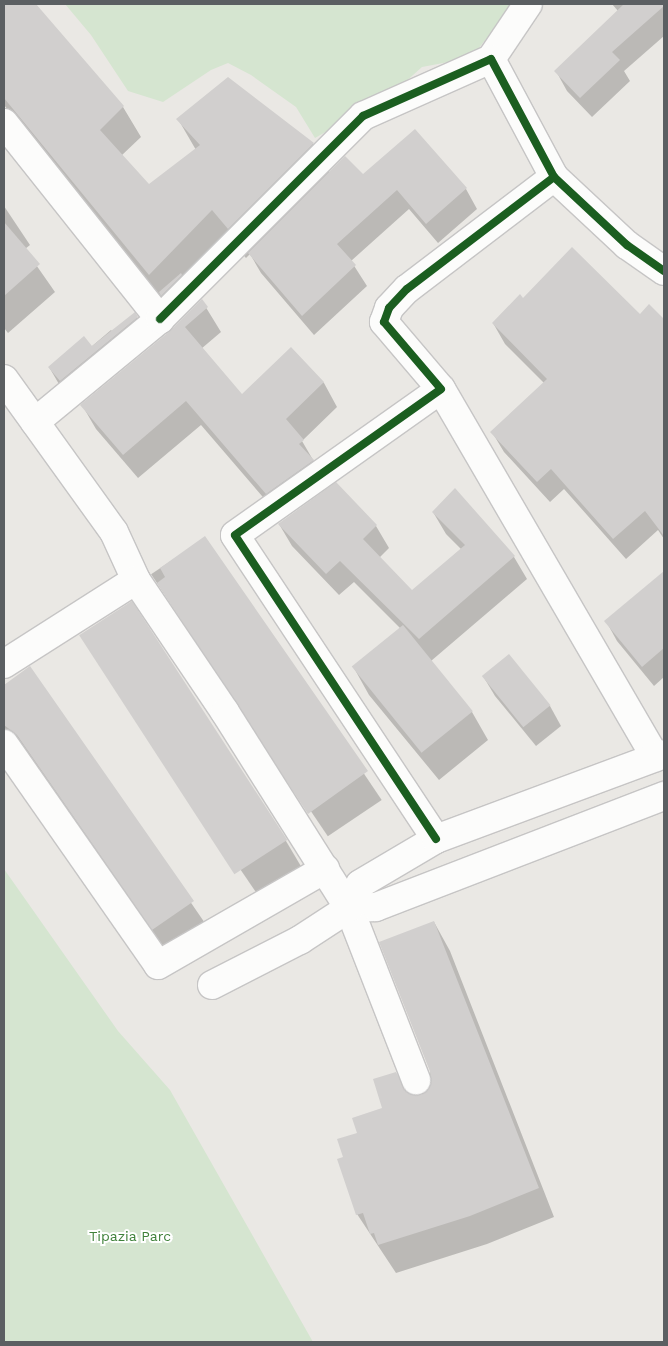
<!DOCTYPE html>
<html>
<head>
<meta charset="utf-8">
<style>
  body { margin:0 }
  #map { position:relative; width:668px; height:1346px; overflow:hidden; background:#eae8e4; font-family:"Work Sans",sans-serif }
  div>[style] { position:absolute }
  .green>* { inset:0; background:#d5e5d0 }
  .shadow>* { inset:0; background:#0003; transform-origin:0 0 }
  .building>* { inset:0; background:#d1cfce; transform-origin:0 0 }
  .roads { filter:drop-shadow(1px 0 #c6c5c5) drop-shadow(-1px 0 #c6c5c5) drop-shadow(0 1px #c6c5c5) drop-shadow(0 -1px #c6c5c5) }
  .minor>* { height:28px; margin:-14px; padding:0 14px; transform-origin:14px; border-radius:14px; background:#fcfcfb }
  .cycleway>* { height:8px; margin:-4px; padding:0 4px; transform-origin:4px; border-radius:4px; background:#1b5e20 }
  span { translate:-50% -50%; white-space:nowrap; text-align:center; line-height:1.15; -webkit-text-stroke:4px #fff; paint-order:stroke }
  .park-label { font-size:14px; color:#3f813a }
  .frame { position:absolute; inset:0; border:5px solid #5b5f62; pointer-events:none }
</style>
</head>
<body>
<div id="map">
  <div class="green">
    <i style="clip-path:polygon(65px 4px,514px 4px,478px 49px,454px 61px,422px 67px,403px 84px,369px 97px,347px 111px,336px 126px,315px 138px,296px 107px,251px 75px,228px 63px,211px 70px,163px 102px,128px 91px,91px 35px)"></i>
    <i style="clip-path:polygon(4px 869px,118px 1031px,170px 1090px,313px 1342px,4px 1342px)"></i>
  </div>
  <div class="shadow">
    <i style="clip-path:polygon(4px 4px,35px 4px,123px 107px,141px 137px,121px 156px,149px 186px,196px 150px,178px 119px,313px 144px,330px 173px,363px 176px,415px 131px,466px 189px,477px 209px,438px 243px,409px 209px,351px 261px,367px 286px,314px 335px,261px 273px,250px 254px,246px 258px,230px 240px,167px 305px,4px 105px)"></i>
    <i style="clip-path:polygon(612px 4px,664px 4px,664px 36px,624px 71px,630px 81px,592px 117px,567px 91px,556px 71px,618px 11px)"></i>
    <i style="clip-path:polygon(4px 206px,30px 245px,25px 249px,55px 292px,8px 333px,4px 328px)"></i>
    <i style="clip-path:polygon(523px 300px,640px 315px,649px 306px,664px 321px,664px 539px,658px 530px,626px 559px,564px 489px,550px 502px,504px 452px,492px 432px,544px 383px,505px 344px,493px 323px)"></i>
    <i style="clip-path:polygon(202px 301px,221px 332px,201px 349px,242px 396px,291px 349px,324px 383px,337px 407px,302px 441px,316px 465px,280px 517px,201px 425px,138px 478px,96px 429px,82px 405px,171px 332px)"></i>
    <i style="clip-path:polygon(137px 317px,151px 342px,63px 391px,49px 367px,91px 347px,111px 330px,113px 332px)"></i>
    <i style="clip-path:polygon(336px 484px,376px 526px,389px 548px,379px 558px,412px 592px,461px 549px,446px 534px,433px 512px,455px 490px,514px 557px,527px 579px,431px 661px,472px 712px,488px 740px,439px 780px,369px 695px,354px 668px,401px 629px,354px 582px,339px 595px,292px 546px,279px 524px)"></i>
    <i style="left:205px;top:538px;width:316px;height:65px;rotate:56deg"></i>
    <i style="clip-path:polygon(662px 574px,664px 677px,654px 686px,617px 641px,606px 621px)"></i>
    <i style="clip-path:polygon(81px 637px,286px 841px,302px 868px,260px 898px)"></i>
    <i style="clip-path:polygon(30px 668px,209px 929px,169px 956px,34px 763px,24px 757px,4px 727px,4px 686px)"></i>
    <i style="clip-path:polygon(483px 676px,550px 706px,561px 726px,536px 746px,495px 696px)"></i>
    <i style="clip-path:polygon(434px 922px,450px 951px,554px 1217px,487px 1244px,396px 1273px,357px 1214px,345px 1158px,359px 1134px,383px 1109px,407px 1094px,422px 1096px,430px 1090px)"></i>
  </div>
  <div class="building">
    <i style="clip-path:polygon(4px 4px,36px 4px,124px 106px,100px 130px,149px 184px,200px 145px,176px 119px,228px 77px,314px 143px,228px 229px,212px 210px,149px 275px,4px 98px)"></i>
    <i style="clip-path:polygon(624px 4px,664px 4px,664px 6px,612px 52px,620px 60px,580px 98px,554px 71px)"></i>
    <i style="clip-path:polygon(415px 129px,467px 188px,426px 224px,397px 190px,337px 244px,356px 265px,302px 316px,248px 253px,345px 156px,363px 174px)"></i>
    <i style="clip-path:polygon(4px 222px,40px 264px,4px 296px)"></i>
    <i style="clip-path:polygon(572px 247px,640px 314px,649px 304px,664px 319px,664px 536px,645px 511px,613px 539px,551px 469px,537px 482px,490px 432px,547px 379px,492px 323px,520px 294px,523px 298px)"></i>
    <i style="clip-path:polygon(181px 273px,182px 275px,161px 296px,159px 292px)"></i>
    <i style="clip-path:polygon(202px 299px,208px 307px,185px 327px,242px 394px,291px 347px,324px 382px,286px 419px,304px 440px,299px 444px,314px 460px,266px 494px,186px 401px,123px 455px,80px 405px,170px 331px)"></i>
    <i style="clip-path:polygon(135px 312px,138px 317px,60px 381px,48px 367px,84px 336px,92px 346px)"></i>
    <i style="clip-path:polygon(336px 482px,377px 525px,363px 539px,412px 590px,465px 545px,432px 512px,455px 488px,515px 556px,419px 639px,340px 561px,326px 574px,278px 524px)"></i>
    <i style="clip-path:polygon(205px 536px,368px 771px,308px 814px,157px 583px,165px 577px,160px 568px)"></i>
    <i style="clip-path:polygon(664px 571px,664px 648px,642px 667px,604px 621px)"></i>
    <i style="left:132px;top:601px;width:285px;height:63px;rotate:57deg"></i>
    <i style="left:403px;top:625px;width:111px;height:66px;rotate:51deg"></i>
    <i style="left:509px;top:654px;width:66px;height:35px;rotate:51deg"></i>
    <i style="clip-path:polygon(30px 666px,194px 901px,152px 930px,17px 735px,4px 725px,4px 685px)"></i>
    <i style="clip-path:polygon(434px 921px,539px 1188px,470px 1216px,378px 1245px,374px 1233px,370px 1234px,363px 1213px,356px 1215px,337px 1159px,343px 1157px,337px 1139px,357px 1133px,352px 1118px,382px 1108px,373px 1079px,396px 1072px,407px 1092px,421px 1095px,428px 1089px,431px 1074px,379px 942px)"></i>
  </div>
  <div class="roads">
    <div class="minor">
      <i style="left:491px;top:59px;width:66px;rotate:-56.1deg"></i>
      <i style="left:4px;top:123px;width:251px;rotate:51.5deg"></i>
      <i style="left:160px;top:319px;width:162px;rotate:140.5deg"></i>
      <i style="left:160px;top:319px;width:287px;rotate:-45deg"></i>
      <i style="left:363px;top:116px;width:140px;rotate:-24deg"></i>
      <i style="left:491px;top:59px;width:134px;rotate:61.9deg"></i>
      <i style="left:4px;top:379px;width:188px;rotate:54.3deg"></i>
      <i style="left:114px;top:532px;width:53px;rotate:65.4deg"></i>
      <i style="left:136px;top:580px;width:159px;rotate:56deg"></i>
      <i style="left:225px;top:712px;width:232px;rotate:57.7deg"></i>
      <i style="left:349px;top:908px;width:185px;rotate:68.7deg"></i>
      <i style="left:441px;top:389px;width:426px;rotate:59.8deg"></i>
      <i style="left:4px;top:664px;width:156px;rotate:-32.5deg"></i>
      <i style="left:4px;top:744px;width:269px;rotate:55.1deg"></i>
      <i style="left:158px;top:965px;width:193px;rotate:-29.9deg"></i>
      <i style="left:436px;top:839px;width:364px;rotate:-123.5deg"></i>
      <i style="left:235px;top:535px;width:252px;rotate:-35.3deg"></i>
      <i style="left:441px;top:389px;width:88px;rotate:-130.4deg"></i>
      <i style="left:384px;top:322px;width:15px;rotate:-70deg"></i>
      <i style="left:389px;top:308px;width:26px;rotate:-47deg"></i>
      <i style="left:407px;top:289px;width:185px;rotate:-37.3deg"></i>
      <i style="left:554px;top:177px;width:100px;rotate:43deg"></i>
      <i style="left:627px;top:245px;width:45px;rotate:35.1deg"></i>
      <i style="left:349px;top:908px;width:27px;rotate:-2deg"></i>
      <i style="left:376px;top:907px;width:309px;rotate:-21.1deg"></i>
      <i style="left:212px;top:985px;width:99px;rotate:-27.1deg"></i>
      <i style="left:300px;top:940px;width:59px;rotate:-33.1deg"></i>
      <i style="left:349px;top:908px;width:26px;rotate:-65deg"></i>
      <i style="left:360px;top:884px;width:88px;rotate:-30.6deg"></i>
      <i style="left:436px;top:839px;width:243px;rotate:-20.4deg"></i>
    </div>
  </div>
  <div class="cycleway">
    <i style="left:160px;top:319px;width:287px;rotate:-45deg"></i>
    <i style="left:363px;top:116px;width:140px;rotate:-24deg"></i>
    <i style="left:491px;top:59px;width:134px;rotate:61.9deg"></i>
    <i style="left:436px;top:839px;width:364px;rotate:-123.5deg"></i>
    <i style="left:235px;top:535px;width:252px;rotate:-35.3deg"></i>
    <i style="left:441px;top:389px;width:88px;rotate:-130.4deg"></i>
    <i style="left:384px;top:322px;width:15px;rotate:-70deg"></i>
    <i style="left:389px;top:308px;width:26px;rotate:-47deg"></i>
    <i style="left:407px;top:289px;width:185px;rotate:-37.3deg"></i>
    <i style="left:554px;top:177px;width:100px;rotate:43deg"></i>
    <i style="left:627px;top:245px;width:45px;rotate:35.1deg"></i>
  </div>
  <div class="park-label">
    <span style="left:130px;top:1236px">Tipazia Parc</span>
  </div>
  <div class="frame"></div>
</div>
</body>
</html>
